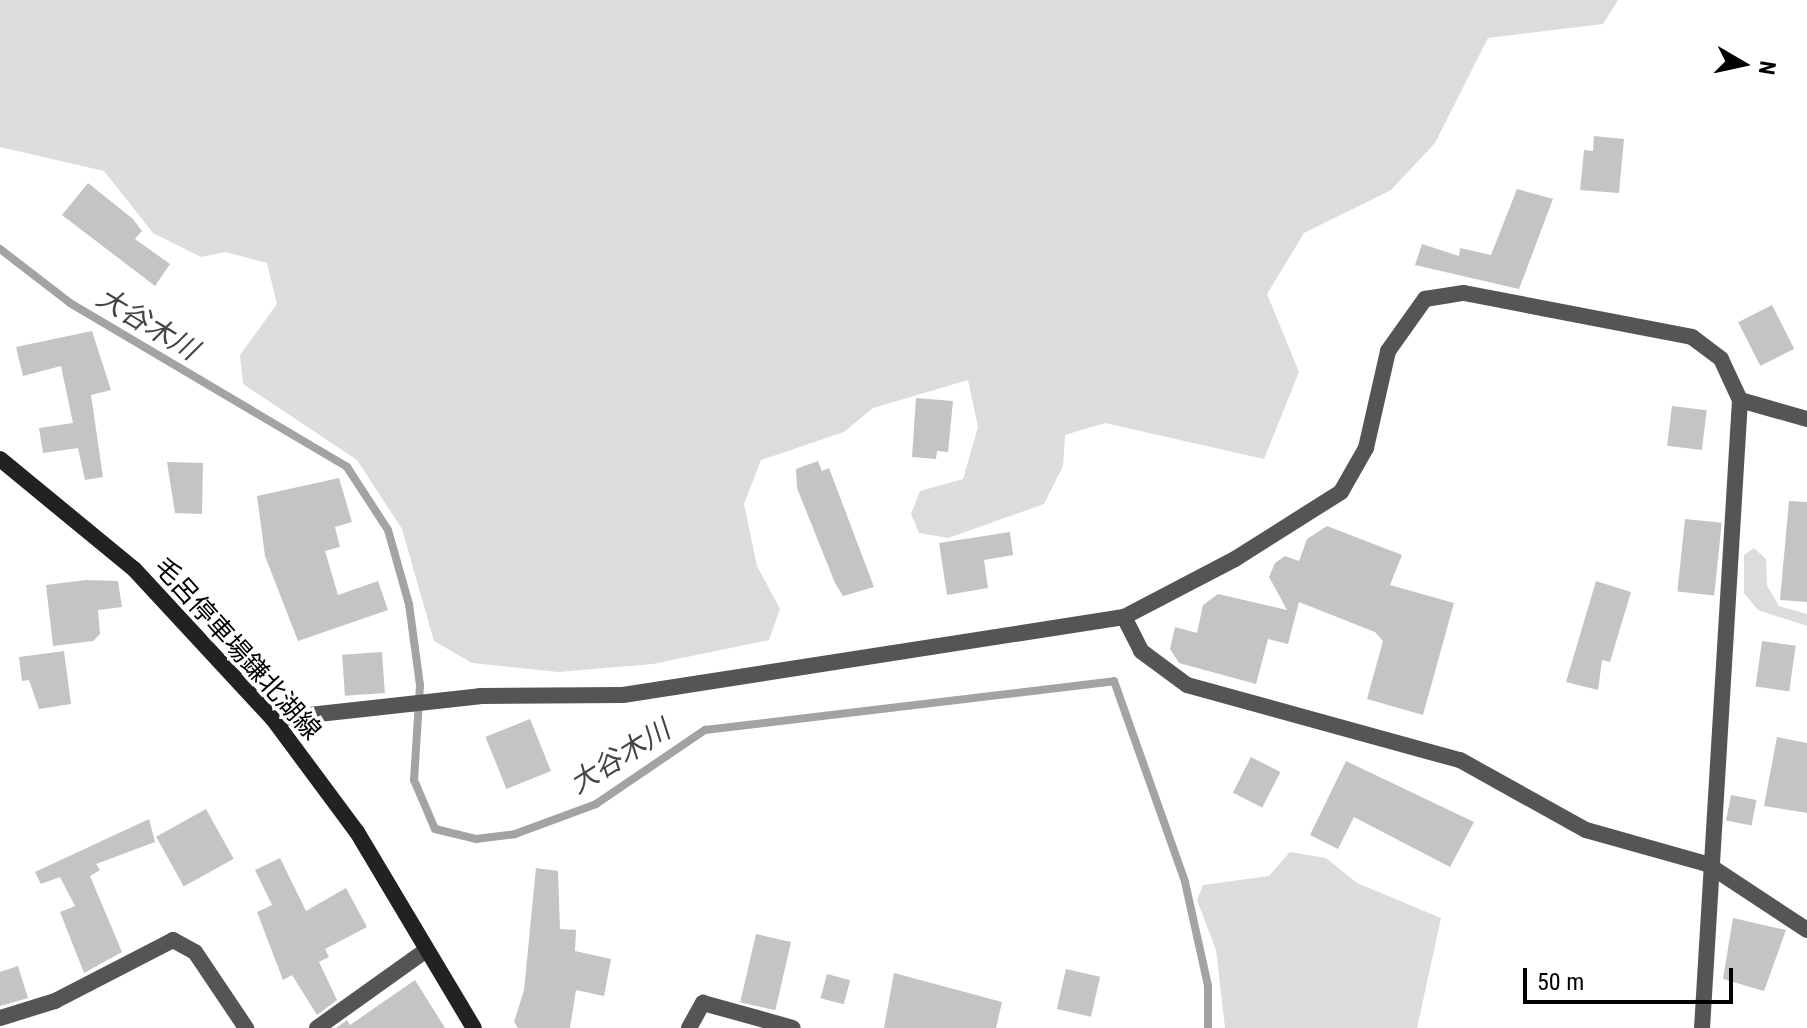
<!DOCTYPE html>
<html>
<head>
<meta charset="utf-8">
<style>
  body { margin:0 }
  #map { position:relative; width:1807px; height:1028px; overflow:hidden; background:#fff; font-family:"Roboto Condensed","Noto Sans JP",sans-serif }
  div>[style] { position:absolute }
  .green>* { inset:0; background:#dcdcdc }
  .stream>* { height:8px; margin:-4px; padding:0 4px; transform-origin:4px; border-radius:4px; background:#a3a3a3 }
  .building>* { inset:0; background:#c4c4c4; transform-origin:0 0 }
  .minor>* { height:16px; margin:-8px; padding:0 8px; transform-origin:8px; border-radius:8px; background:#555 }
  .secondary>* { height:16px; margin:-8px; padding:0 8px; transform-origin:8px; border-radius:8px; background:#222 }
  span { translate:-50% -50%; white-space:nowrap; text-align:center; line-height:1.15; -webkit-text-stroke:7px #fff; paint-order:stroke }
  .street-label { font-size:26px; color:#000 }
  .water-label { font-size:28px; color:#444; font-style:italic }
  .north { position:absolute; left:1703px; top:24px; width:80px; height:80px; -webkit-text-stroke:6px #fff; paint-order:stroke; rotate:99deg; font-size:22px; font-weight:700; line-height:32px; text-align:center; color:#000 }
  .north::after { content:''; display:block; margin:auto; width:28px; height:36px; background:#000; clip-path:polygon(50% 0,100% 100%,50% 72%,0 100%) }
  .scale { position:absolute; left:1523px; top:968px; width:210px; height:36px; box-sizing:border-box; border:4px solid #000; border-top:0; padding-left:10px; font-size:24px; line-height:28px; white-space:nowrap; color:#000; -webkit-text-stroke:6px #fff; paint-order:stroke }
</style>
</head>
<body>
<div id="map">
  <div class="green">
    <i style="clip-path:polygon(0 0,1618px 0,1603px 24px,1488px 38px,1435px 143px,1391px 190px,1304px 233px,1267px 294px,1299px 372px,1264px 459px,1105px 423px,1065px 435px,1063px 466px,1044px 504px,948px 538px,919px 533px,911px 514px,920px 491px,963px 479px,978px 427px,968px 380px,873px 408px,844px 432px,761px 460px,744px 504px,757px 566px,780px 609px,769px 640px,653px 664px,558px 672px,472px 663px,434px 641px,402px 529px,357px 460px,243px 384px,240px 355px,277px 304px,267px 263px,225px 252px,201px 257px,153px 233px,104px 171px,0 147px)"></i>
    <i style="clip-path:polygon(1754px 548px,1766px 559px,1767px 585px,1779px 606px,1807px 614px,1807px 626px,1758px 610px,1744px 593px,1744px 555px)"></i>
    <i style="clip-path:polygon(1290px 852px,1326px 858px,1357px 883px,1441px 918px,1417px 1028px,1225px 1028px,1216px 950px,1197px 900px,1203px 885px,1269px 876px)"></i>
  </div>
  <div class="stream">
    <i style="left:0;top:249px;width:88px;rotate:37.6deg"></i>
    <i style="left:70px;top:303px;width:322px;rotate:30.6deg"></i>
    <i style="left:347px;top:467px;width:75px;rotate:56.9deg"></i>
    <i style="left:388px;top:530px;width:77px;rotate:74.2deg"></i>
    <i style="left:409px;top:604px;width:82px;rotate:82.3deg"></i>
    <i style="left:420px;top:685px;width:95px;rotate:93.6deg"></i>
    <i style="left:414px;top:780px;width:53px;rotate:66.8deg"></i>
    <i style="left:435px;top:829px;width:42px;rotate:13.7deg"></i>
    <i style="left:476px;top:839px;width:39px;rotate:-7deg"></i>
    <i style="left:515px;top:834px;width:86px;rotate:-20.3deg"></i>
    <i style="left:596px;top:804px;width:132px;rotate:-34.2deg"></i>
    <i style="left:705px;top:730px;width:412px;rotate:-6.8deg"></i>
    <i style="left:1114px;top:681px;width:213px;rotate:70.5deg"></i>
    <i style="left:1185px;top:882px;width:107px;rotate:77.5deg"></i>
    <i style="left:1208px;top:986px;width:42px;rotate:90deg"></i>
  </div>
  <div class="building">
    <i style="clip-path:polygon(1594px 136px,1624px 139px,1619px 193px,1580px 190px,1584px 150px,1593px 151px)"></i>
    <i style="clip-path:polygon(88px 183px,133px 219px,142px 231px,135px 239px,170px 264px,155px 286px,62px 215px)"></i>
    <i style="clip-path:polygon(1517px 189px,1553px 199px,1519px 289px,1415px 265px,1422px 244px,1459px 256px,1460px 248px,1491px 255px)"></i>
    <i style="left:1772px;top:305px;width:49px;height:38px;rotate:63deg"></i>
    <i style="clip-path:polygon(92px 331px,111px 390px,91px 395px,103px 477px,85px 480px,78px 448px,43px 453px,39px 428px,73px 423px,61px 366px,23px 376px,16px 347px)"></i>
    <i style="clip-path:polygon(916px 398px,953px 401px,948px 452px,937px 451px,936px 459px,912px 457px)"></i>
    <i style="left:1672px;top:406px;width:35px;height:40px;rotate:7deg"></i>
    <i style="clip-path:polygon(818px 461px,822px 471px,829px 468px,874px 587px,843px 596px,835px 583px,797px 488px,796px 469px)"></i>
    <i style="clip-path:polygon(167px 462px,203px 463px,202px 514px,175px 513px)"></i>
    <i style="clip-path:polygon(339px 478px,352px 522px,335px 527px,340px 547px,325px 551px,338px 595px,378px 581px,388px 610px,298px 641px,265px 556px,257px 496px)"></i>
    <i style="clip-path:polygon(1789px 501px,1807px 502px,1807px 602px,1780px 600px)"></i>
    <i style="left:1685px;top:519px;width:37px;height:73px;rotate:6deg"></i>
    <i style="clip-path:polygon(1327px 526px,1402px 555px,1390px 585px,1454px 603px,1423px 715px,1367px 699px,1383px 641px,1375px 632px,1299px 602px,1288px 644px,1268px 639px,1256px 684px,1179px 663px,1170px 649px,1175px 627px,1197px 633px,1203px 605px,1218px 594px,1287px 610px,1269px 577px,1275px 563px,1285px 556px,1299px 561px,1307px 539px)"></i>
    <i style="clip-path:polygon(1010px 532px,1013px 555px,984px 560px,988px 588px,947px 595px,939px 543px)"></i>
    <i style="clip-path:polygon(86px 580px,118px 581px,122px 607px,98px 610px,100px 634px,93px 641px,53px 646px,46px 585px)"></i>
    <i style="clip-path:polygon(1596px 581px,1631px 592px,1610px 662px,1602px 660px,1598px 690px,1566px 682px)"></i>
    <i style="left:1762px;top:641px;width:34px;height:46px;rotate:8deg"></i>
    <i style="clip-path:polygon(64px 651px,71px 704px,39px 709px,29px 680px,22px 681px,19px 657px)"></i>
    <i style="left:382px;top:652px;width:41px;height:40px;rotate:86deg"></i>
    <i style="left:530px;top:719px;width:56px;height:48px;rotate:68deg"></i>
    <i style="clip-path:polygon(1777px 737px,1807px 743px,1807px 813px,1764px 806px)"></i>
    <i style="left:1251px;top:757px;width:33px;height:40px;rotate:27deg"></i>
    <i style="clip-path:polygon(1346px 761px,1474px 822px,1450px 867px,1354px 817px,1338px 849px,1310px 835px)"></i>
    <i style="left:1731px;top:795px;width:26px;height:26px;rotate:11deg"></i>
    <i style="left:206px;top:809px;width:57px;height:57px;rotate:61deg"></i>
    <i style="clip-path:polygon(149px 819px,155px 842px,96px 864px,100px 870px,90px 876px,122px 952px,84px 973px,60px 912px,75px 906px,60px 877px,41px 884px,35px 872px)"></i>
    <i style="clip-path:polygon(280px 858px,306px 911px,346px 888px,367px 927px,325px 949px,329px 957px,319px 962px,337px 1000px,317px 1015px,292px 975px,283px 980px,257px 912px,272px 905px,255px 870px)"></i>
    <i style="clip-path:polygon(536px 868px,558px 871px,560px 929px,576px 930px,575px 951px,611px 959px,604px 996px,576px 990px,570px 1028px,518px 1028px,514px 1022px,524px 990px)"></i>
    <i style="clip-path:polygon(1733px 918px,1786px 930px,1764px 991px,1723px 979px)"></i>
    <i style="left:756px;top:934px;width:36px;height:70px;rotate:13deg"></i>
    <i style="clip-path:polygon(18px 966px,28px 998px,0 1006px,0 972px)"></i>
    <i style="left:1066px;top:969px;width:35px;height:41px;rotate:13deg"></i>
    <i style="clip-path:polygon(894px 973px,1002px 1002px,996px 1028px,884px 1028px)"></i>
    <i style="left:827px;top:974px;width:24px;height:25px;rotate:15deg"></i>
    <i style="clip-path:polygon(415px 980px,445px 1028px,336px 1028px,347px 1020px,350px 1025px)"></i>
  </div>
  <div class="minor">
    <i style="left:1740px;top:400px;width:70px;rotate:15.8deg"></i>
    <i style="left:1124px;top:617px;width:38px;rotate:63deg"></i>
    <i style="left:1141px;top:651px;width:57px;rotate:36.5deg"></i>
    <i style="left:1187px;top:685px;width:283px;rotate:15.4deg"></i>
    <i style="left:1460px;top:760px;width:144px;rotate:29.1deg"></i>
    <i style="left:1586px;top:830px;width:126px;rotate:15.7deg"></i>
    <i style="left:1707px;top:864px;width:120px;rotate:33.4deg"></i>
    <i style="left:273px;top:719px;width:208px;rotate:-6.3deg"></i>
    <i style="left:480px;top:696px;width:143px;rotate:-0.4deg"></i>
    <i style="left:623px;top:695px;width:507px;rotate:-8.85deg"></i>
    <i style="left:1124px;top:617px;width:125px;rotate:-27.6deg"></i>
    <i style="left:1235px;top:559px;width:125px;rotate:-32.3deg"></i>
    <i style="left:1341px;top:492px;width:51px;rotate:-60.4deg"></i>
    <i style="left:1366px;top:448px;width:99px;rotate:-77.2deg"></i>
    <i style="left:1388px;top:351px;width:64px;rotate:-54.6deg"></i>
    <i style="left:1425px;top:299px;width:39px;rotate:-9deg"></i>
    <i style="left:1464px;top:293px;width:232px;rotate:10.9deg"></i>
    <i style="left:1692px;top:337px;width:36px;rotate:37deg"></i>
    <i style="left:1721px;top:359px;width:45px;rotate:65.1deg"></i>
    <i style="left:1740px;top:400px;width:629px;rotate:93.46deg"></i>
    <i style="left:0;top:1018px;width:58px;rotate:-17.2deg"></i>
    <i style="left:55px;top:1001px;width:133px;rotate:-27.3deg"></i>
    <i style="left:173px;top:940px;width:25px;rotate:29deg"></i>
    <i style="left:195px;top:952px;width:92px;rotate:56.1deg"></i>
    <i style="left:317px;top:1028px;width:133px;rotate:-35.5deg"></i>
    <i style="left:689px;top:1028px;width:29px;rotate:-61deg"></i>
    <i style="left:703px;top:1003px;width:93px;rotate:15.5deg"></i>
  </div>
  <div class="secondary">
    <i style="left:0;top:459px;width:173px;rotate:39.4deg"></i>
    <i style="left:134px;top:569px;width:205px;rotate:47.2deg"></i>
    <i style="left:273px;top:719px;width:141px;rotate:53.4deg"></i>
    <i style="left:357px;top:832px;width:228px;rotate:59.2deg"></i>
  </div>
  <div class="street-label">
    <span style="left:237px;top:649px;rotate:48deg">毛呂停車場鎌北湖線</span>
  </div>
  <div class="water-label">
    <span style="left:147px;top:324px;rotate:31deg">大谷木川</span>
    <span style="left:620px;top:757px;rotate:-32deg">大谷木川</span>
  </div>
  <div class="north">N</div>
  <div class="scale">50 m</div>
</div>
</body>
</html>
